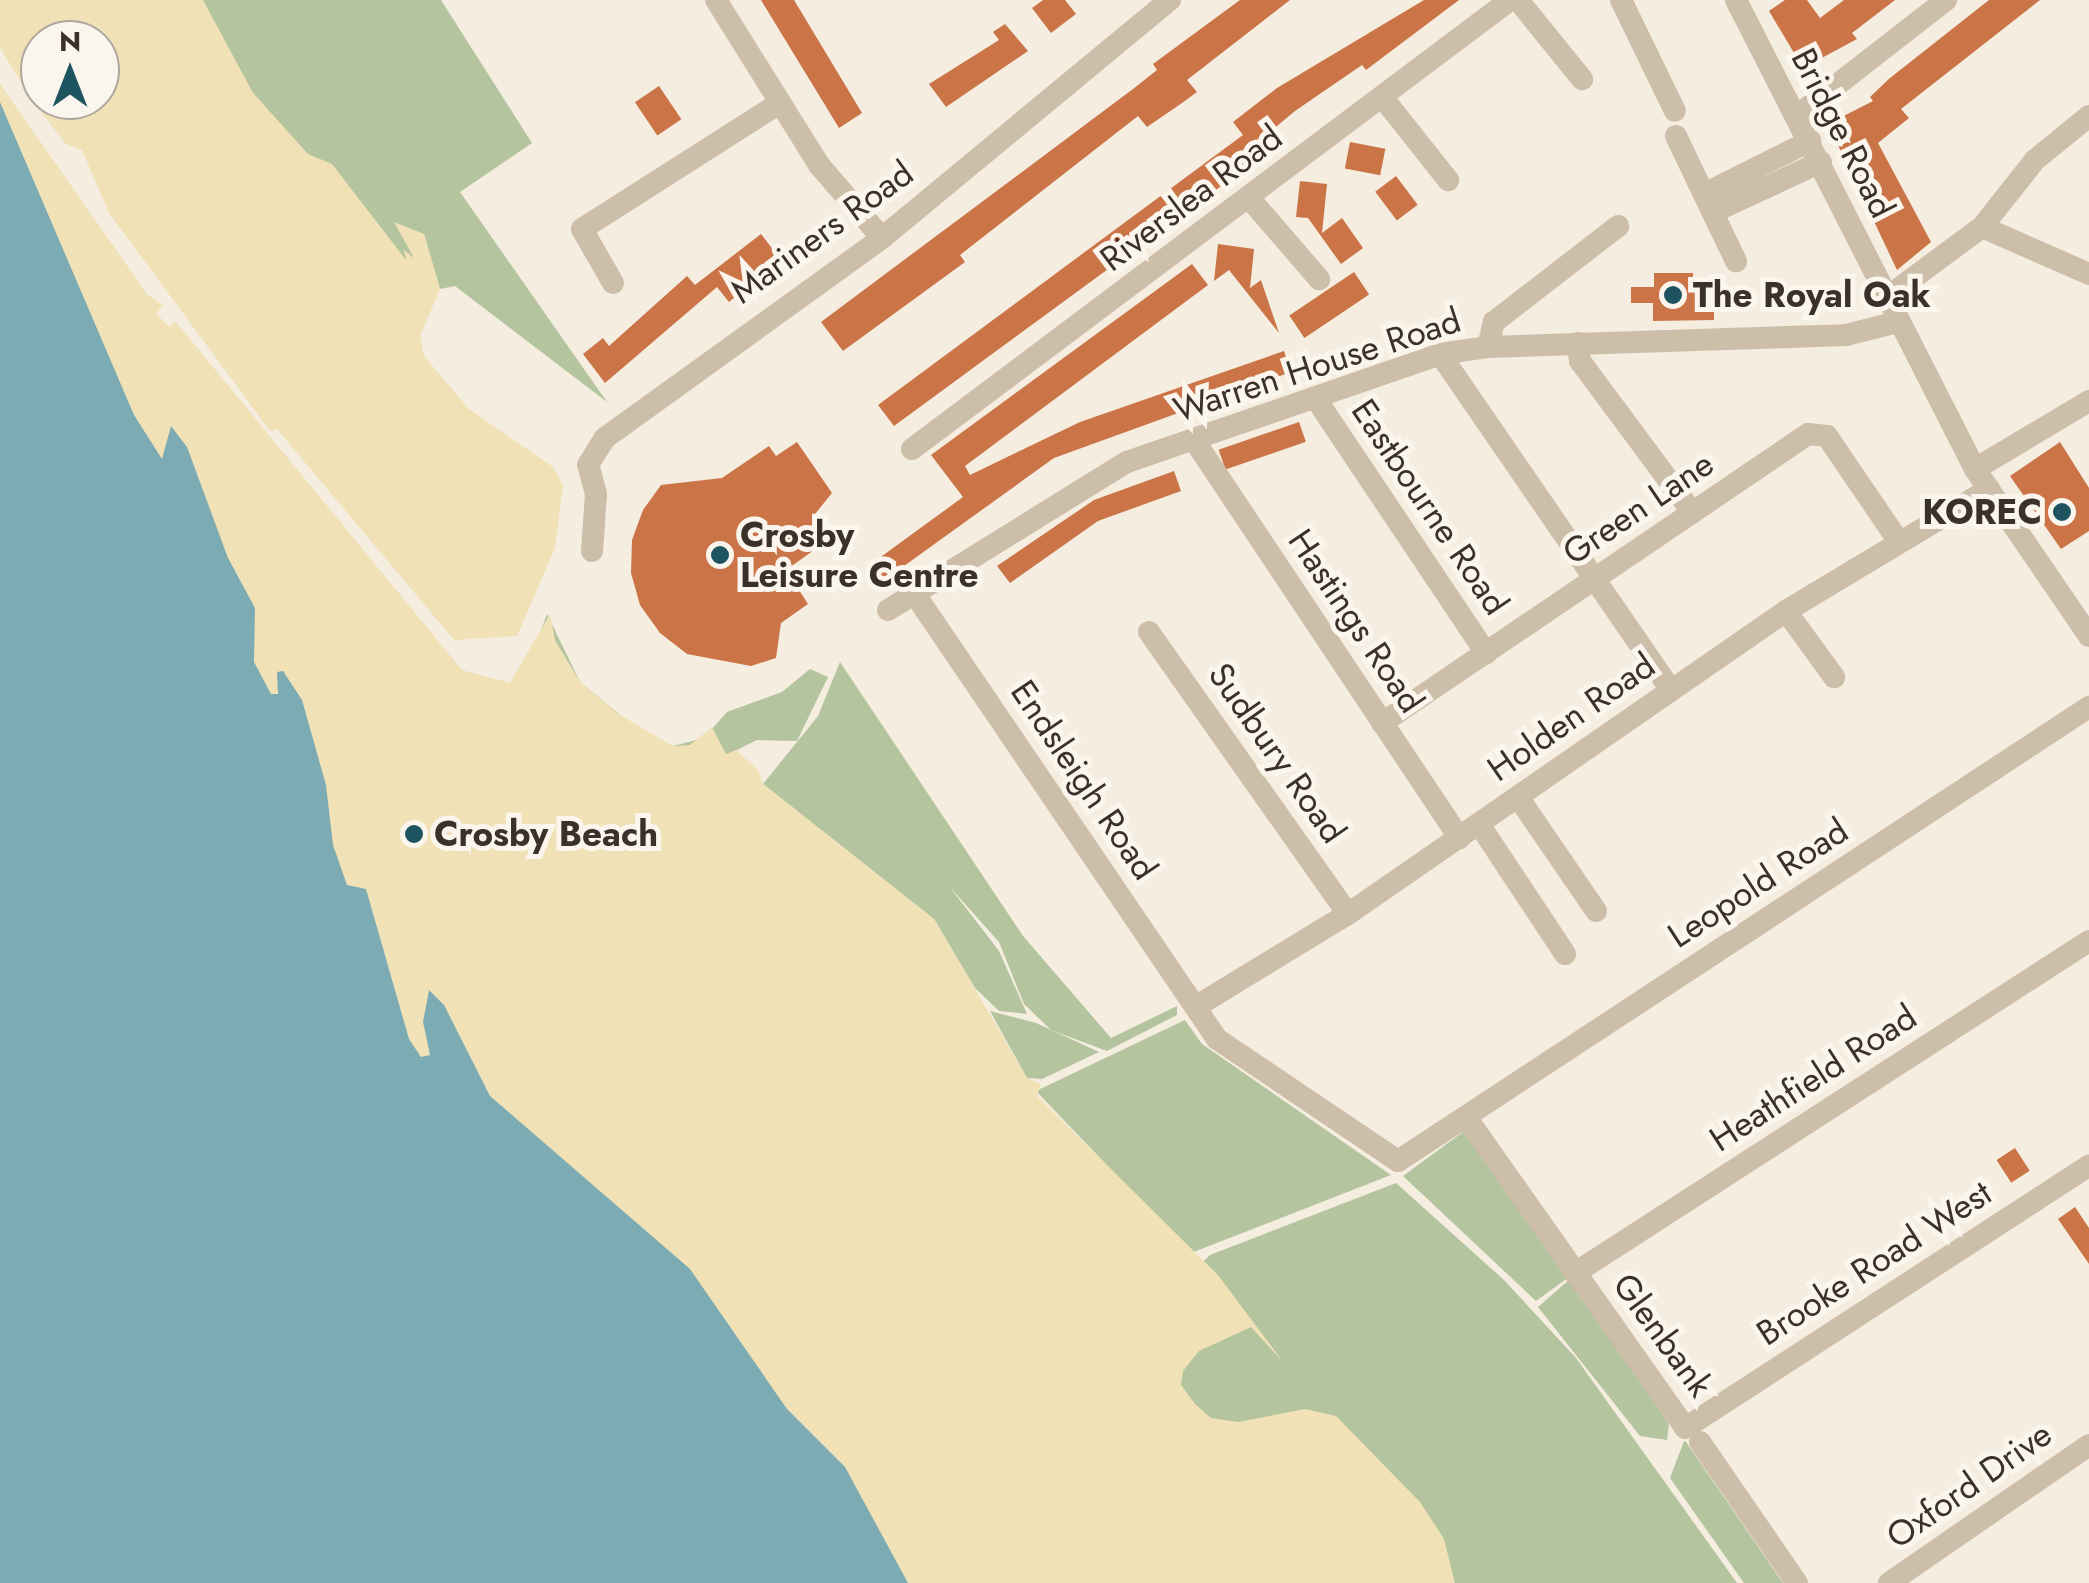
<!DOCTYPE html>
<html>
<head>
<meta charset="utf-8">
<style>
  body { margin:0 }
  #map { position:relative; width:2089px; height:1583px; overflow:hidden; background:#f4ede0; font-family:Jost,sans-serif }
  div>[style] { position:absolute }
  .green>* { inset:0; background:#b4c49e }
  .sand>* { inset:0; background:#f0e2b6 }
  .water>* { inset:0; background:#7dabb3 }
  .building>* { inset:0; background:#cb7447; transform-origin:0 0 }
  .minor>* { height:22px; margin:-11px; padding:0 11px; transform-origin:11px; border-radius:11px; background:#cdbeaa }
  .dots>* { width:28px; height:28px; translate:-50% -50%; box-sizing:border-box; border:5px solid #fbf6ed; border-radius:50% }
  span { translate:-50% -50%; white-space:nowrap; text-align:center; line-height:1.15; -webkit-text-stroke:10px #fbf6ed; paint-order:stroke }
  .street-label { font-size:35px; color:#3b312a }
  .poi-label { font-size:35px; color:#3b312a; font-weight:700 }
  .left { translate:0 -50%; text-align:left }
  .right { translate:-100% -50%; text-align:right }
  .north { position:absolute; left:20px; top:20px; width:100px; height:100px; box-sizing:border-box; background:#fbf6ed; border:2px solid #aea79f; border-radius:50%; rotate:0deg; font-size:28px; font-weight:700; line-height:40px; text-align:center; color:#3b312a }
  .north::after { content:''; display:block; margin:auto; width:35px; height:45px; background:#1d545f; clip-path:polygon(50% 0,100% 100%,50% 72%,0 100%) }
</style>
</head>
<body>
<div id="map">
  <div class="green">
    <i style="clip-path:polygon(52px 0,441px 0,532px 143px,460px 192px,607px 402px,455px 286px,440px 289px,424px 234px,412px 250px,416px 261px,405px 252px,426px 276px)"></i>
    <i style="clip-path:polygon(547px 614px,580px 682px,632px 725px,673px 746px,704px 738px,727px 712px,782px 692px,810px 669px,828px 677px,797px 741px,757px 740px,727px 755px,714px 807px,534px 649px)"></i>
    <i style="clip-path:polygon(840px 662px,1023px 936px,1111px 1038px,1177px 1006px,1177px 1015px,1107px 1051px,1051px 1030px,1024px 1004px,999px 942px,949px 886px,999px 951px,1027px 1014px,999px 1011px,975px 988px,934px 919px,763px 784px,818px 716px)"></i>
    <i style="clip-path:polygon(990px 1011px,1036px 1023px,1099px 1052px,1042px 1079px,1027px 1078px)"></i>
    <i style="clip-path:polygon(1185px 1020px,1202px 1044px,1391px 1175px,1191px 1253px,1036px 1091px)"></i>
    <i style="clip-path:polygon(1467px 1129px,1569px 1277px,1536px 1301px,1403px 1176px)"></i>
    <i style="clip-path:polygon(1396px 1183px,1504px 1280px,1576px 1358px,1737px 1583px,1382px 1583px,1249px 1424px,1056px 1407px,1210px 1255px)"></i>
    <i style="clip-path:polygon(1570px 1279px,1669px 1424px,1667px 1440px,1640px 1436px,1538px 1307px)"></i>
    <i style="clip-path:polygon(1684px 1441px,1686px 1442px,1783px 1583px,1744px 1583px,1670px 1478px)"></i>
  </div>
  <div class="sand">
    <i style="clip-path:polygon(evenodd,0 0,203px 0,253px 93px,308px 154px,332px 164px,406px 260px,404px 250px,414px 258px,394px 222px,424px 234px,440px 289px,420px 336px,424px 356px,469px 409px,553px 467px,563px 485px,555px 548px,517px 636px,454px 640px,277px 429px,270px 431px,109px 213px,82px 150px,66px 144px,34px 103px,0 48px,0 0,100px 40px,100px 100px,40px 100px,40px 40px,100px 40px)"></i>
    <i style="clip-path:polygon(0 84px,147px 294px,163px 306px,156px 313px,169px 327px,176px 322px,462px 670px,510px 683px,550px 614px,555px 640px,580px 682px,618px 714px,673px 746px,690px 745px,712px 727px,726px 754px,736px 750px,758px 770px,763px 784px,934px 919px,1027px 1078px,1041px 1084px,1037px 1096px,1218px 1275px,1283px 1362px,1251px 1327px,1199px 1351px,1183px 1371px,1181px 1385px,1195px 1404px,1211px 1418px,1238px 1422px,1305px 1409px,1336px 1416px,1420px 1502px,1444px 1539px,1455px 1583px,0 1583px)"></i>
  </div>
  <div class="water">
    <i style="clip-path:polygon(0 102px,134px 415px,162px 459px,171px 426px,187px 447px,228px 558px,255px 608px,254px 662px,271px 694px,278px 694px,277px 672px,283px 671px,302px 700px,326px 785px,333px 845px,347px 885px,366px 889px,409px 1039px,421px 1057px,430px 1055px,423px 1022px,429px 990px,444px 1005px,490px 1096px,690px 1269px,787px 1409px,845px 1467px,908px 1583px,0 1583px)"></i>
  </div>
  <div class="building">
    <i style="clip-path:polygon(761px 0,794px 0,862px 113px,839px 128px)"></i>
    <i style="clip-path:polygon(1043px 0,1065px 0,1076px 14px,1051px 33px,1032px 8px)"></i>
    <i style="clip-path:polygon(1240px 0,1290px 0,1187px 80px,1197px 92px,1182px 103px,1147px 127px,1138px 116px,960px 255px,965px 262px,843px 351px,821px 322px,1133px 89px,1157px 70px,1153px 64px)"></i>
    <i style="clip-path:polygon(1424px 0,1459px 0,1366px 70px,1362px 65px,1295px 111px,1247px 151px,1253px 161px,1224px 184px,894px 426px,878px 405px,1243px 135px,1233px 122px,1277px 88px)"></i>
    <i style="clip-path:polygon(1785px 0,1807px 0,1820px 18px,1844px 0,1895px 0,1852px 33px,1857px 39px,1803px 68px,1769px 11px)"></i>
    <i style="clip-path:polygon(1989px 0,2040px 0,1901px 109px,1909px 118px,1878px 143px,1931px 242px,1897px 270px,1828px 124px,1873px 101px,1870px 97px,1890px 78px)"></i>
    <i style="clip-path:polygon(1005px 24px,1028px 51px,946px 107px,929px 84px,999px 40px,993px 32px)"></i>
    <i style="left:659px;top:86px;width:40px;height:29px;rotate:56deg"></i>
    <i style="left:1350px;top:142px;width:36px;height:27px;rotate:11deg"></i>
    <i style="left:1396px;top:176px;width:36px;height:26px;rotate:53deg"></i>
    <i style="clip-path:polygon(1300px 181px,1327px 184px,1322px 233px,1342px 218px,1363px 248px,1341px 264px,1308px 218px,1296px 217px)"></i>
    <i style="clip-path:polygon(761px 234px,777px 255px,736px 287px,740px 293px,729px 302px,717px 287px,605px 383px,583px 354px,603px 338px,609px 346px,687px 276px,695px 285px)"></i>
    <i style="clip-path:polygon(1218px 244px,1254px 249px,1250px 288px,1261px 280px,1279px 333px,1229px 270px,1214px 281px)"></i>
    <i style="clip-path:polygon(1192px 264px,1208px 285px,965px 466px,970px 475px,1080px 422px,1284px 351px,1291px 372px,1054px 458px,879px 584px,867px 567px,963px 497px,931px 455px)"></i>
    <i style="left:1354px;top:272px;width:27px;height:78px;rotate:56deg"></i>
    <i style="clip-path:polygon(1654px 273px,1693px 273px,1693px 288px,1714px 288px,1714px 320px,1653px 321px,1653px 303px,1631px 303px,1631px 287px,1654px 287px)"></i>
    <i style="left:1299px;top:422px;width:21px;height:85px;rotate:71deg"></i>
    <i style="clip-path:polygon(797px 442px,832px 493px,815px 514px,831px 538px,786px 570px,808px 604px,781px 623px,776px 658px,751px 666px,687px 654px,660px 633px,640px 605px,631px 573px,632px 540px,643px 510px,661px 485px,722px 478px,769px 446px,776px 456px)"></i>
    <i style="clip-path:polygon(2060px 442px,2089px 488px,2089px 531px,2061px 549px,2010px 476px)"></i>
    <i style="clip-path:polygon(1174px 471px,1181px 491px,1098px 521px,1010px 583px,997px 566px,1094px 500px)"></i>
    <i style="left:2015px;top:1148px;width:27px;height:22px;rotate:57deg"></i>
    <i style="clip-path:polygon(2075px 1207px,2089px 1228px,2089px 1264px,2058px 1219px)"></i>
  </div>
  <div class="minor">
    <i style="left:716px;top:0;width:195px;rotate:58deg"></i>
    <i style="left:819px;top:165px;width:96px;rotate:49.2deg"></i>
    <i style="left:1518px;top:0;width:102px;rotate:51deg"></i>
    <i style="left:1621px;top:0;width:123px;rotate:64.1deg"></i>
    <i style="left:1736px;top:0;width:526px;rotate:63deg"></i>
    <i style="left:1975px;top:469px;width:202px;rotate:55.7deg"></i>
    <i style="left:1383px;top:98px;width:105px;rotate:51.6deg"></i>
    <i style="left:1797px;top:116px;width:189px;rotate:-37.9deg"></i>
    <i style="left:1676px;top:136px;width:139px;rotate:64.4deg"></i>
    <i style="left:1704px;top:194px;width:119px;rotate:-26.6deg"></i>
    <i style="left:1250px;top:199px;width:106px;rotate:49.2deg"></i>
    <i style="left:1713px;top:212px;width:119px;rotate:-24.8deg"></i>
    <i style="left:1982px;top:227px;width:117px;rotate:23.7deg"></i>
    <i style="left:613px;top:283px;width:62px;rotate:-119.9deg"></i>
    <i style="left:582px;top:229px;width:235px;rotate:-32.5deg"></i>
    <i style="left:1886px;top:298px;width:119px;rotate:-36.5deg"></i>
    <i style="left:1982px;top:227px;width:85px;rotate:-51.7deg"></i>
    <i style="left:2035px;top:160px;width:70px;rotate:-39.2deg"></i>
    <i style="left:1578px;top:343px;width:18px;rotate:84deg"></i>
    <i style="left:1580px;top:361px;width:189px;rotate:53.4deg"></i>
    <i style="left:1488px;top:347px;width:26px;rotate:-77deg"></i>
    <i style="left:1494px;top:322px;width:157px;rotate:-37.7deg"></i>
    <i style="left:1440px;top:354px;width:408px;rotate:55.5deg"></i>
    <i style="left:1316px;top:399px;width:306px;rotate:56.2deg"></i>
    <i style="left:1196px;top:443px;width:475px;rotate:56.3deg"></i>
    <i style="left:912px;top:449px;width:748px;rotate:-36.9deg"></i>
    <i style="left:1975px;top:469px;width:133px;rotate:-30.8deg"></i>
    <i style="left:592px;top:551px;width:57px;rotate:-86deg"></i>
    <i style="left:596px;top:494px;width:30px;rotate:-105deg"></i>
    <i style="left:588px;top:465px;width:32px;rotate:-58deg"></i>
    <i style="left:605px;top:438px;width:342px;rotate:-35.8deg"></i>
    <i style="left:882px;top:238px;width:374px;rotate:-39.6deg"></i>
    <i style="left:914px;top:593px;width:539px;rotate:55.81deg"></i>
    <i style="left:1217px;top:1039px;width:218px;rotate:34deg"></i>
    <i style="left:1398px;top:1161px;width:827px;rotate:-33.31deg"></i>
    <i style="left:888px;top:610px;width:281px;rotate:-31.8deg"></i>
    <i style="left:1127px;top:462px;width:331px;rotate:-19deg"></i>
    <i style="left:1440px;top:354px;width:49px;rotate:-8.3deg"></i>
    <i style="left:1488px;top:347px;width:358px;rotate:-1.9deg"></i>
    <i style="left:1846px;top:335px;width:54px;rotate:-14deg"></i>
    <i style="left:1786px;top:611px;width:82px;rotate:54deg"></i>
    <i style="left:1149px;top:632px;width:345px;rotate:54.8deg"></i>
    <i style="left:1382px;top:723px;width:515px;rotate:-34.15deg"></i>
    <i style="left:1808px;top:434px;width:19px;rotate:6deg"></i>
    <i style="left:1827px;top:436px;width:128px;rotate:55.8deg"></i>
    <i style="left:1518px;top:797px;width:138px;rotate:55.6deg"></i>
    <i style="left:1479px;top:824px;width:156px;rotate:56.5deg"></i>
    <i style="left:1197px;top:1006px;width:177px;rotate:-31.4deg"></i>
    <i style="left:1348px;top:914px;width:533px;rotate:-34.67deg"></i>
    <i style="left:1786px;top:611px;width:237px;rotate:-31deg"></i>
    <i style="left:1466px;top:1117px;width:380px;rotate:54.8deg"></i>
    <i style="left:1685px;top:1428px;width:482px;rotate:-33deg"></i>
    <i style="left:1575px;top:1273px;width:612px;rotate:-32.86deg"></i>
    <i style="left:1700px;top:1442px;width:171px;rotate:55.5deg"></i>
    <i style="left:1889px;top:1583px;width:243px;rotate:-34.6deg"></i>
  </div>
  <div class="dots">
    <i style="left:1673px;top:295px;background:#1d545f"></i>
    <i style="left:2062px;top:512px;background:#1d545f"></i>
    <i style="left:720px;top:555px;background:#1d545f"></i>
    <i style="left:414px;top:834px;background:#1d545f"></i>
  </div>
  <div class="street-label">
    <span style="left:1843px;top:133px;rotate:63deg">Bridge Road</span>
    <span style="left:1191px;top:198px;rotate:-37deg">Riverslea Road</span>
    <span style="left:822px;top:232px;rotate:-36deg">Mariners Road</span>
    <span style="left:1317px;top:365px;rotate:-18deg">Warren House Road</span>
    <span style="left:1430px;top:507px;rotate:56deg">Eastbourne Road</span>
    <span style="left:1638px;top:508px;rotate:-34deg">Green Lane</span>
    <span style="left:1356px;top:621px;rotate:56deg">Hastings Road</span>
    <span style="left:1571px;top:717px;rotate:-35deg">Holden Road</span>
    <span style="left:1277px;top:753px;rotate:55deg">Sudbury Road</span>
    <span style="left:1084px;top:780px;rotate:56deg">Endsleigh Road</span>
    <span style="left:1758px;top:883px;rotate:-33deg">Leopold Road</span>
    <span style="left:1813px;top:1078px;rotate:-33deg">Heathfield Road</span>
    <span style="left:1874px;top:1263px;rotate:-33deg">Brooke Road West</span>
    <span style="left:1663px;top:1335px;rotate:54deg">Glenbank</span>
    <span style="left:1969px;top:1485px;rotate:-35deg">Oxford Drive</span>
  </div>
  <div class="poi-label">
    <span class="left" style="left:1693px;top:295px">The Royal Oak</span>
    <span class="right" style="left:2042px;top:512px">KOREC</span>
    <span class="left" style="left:740px;top:555px">Crosby<br>Leisure Centre</span>
    <span class="left" style="left:434px;top:834px">Crosby Beach</span>
  </div>
  <div class="north">N</div>
</div>
</body>
</html>
